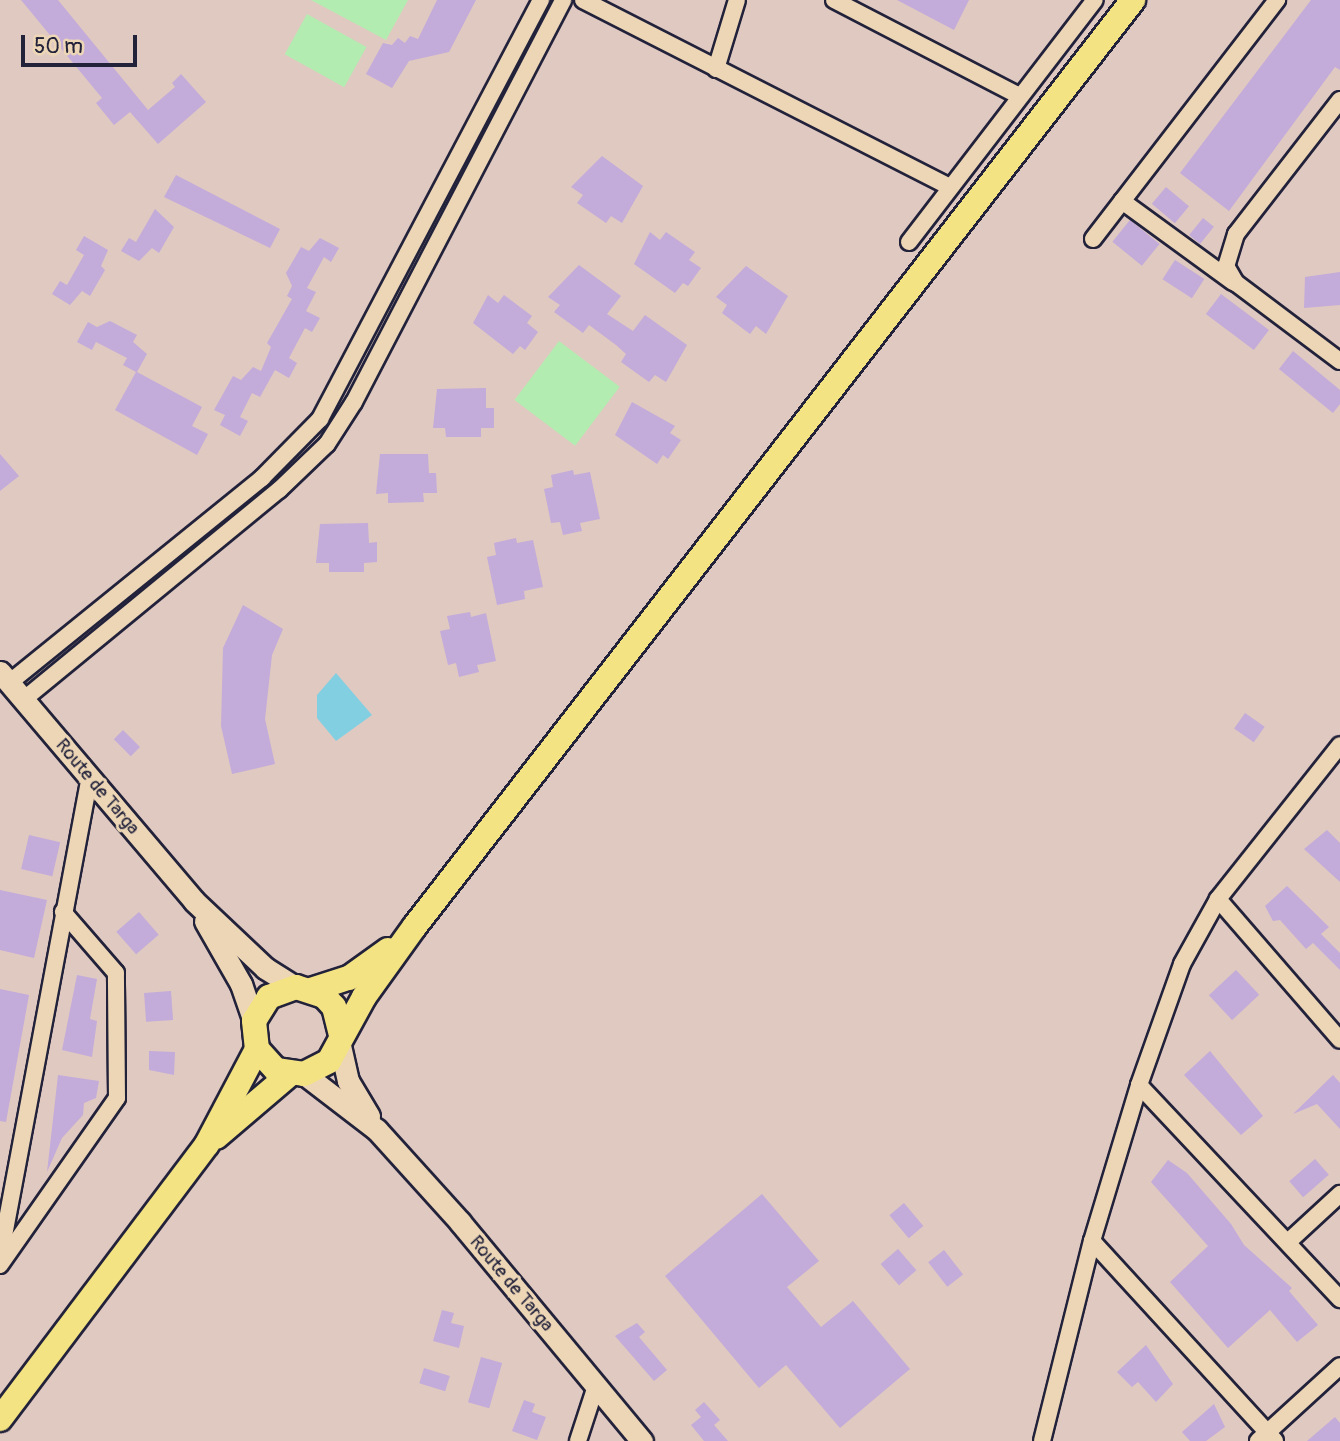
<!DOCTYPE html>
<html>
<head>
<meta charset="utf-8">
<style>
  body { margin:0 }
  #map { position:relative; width:1340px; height:1441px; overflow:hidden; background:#e0c9c1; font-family:Pangolin,sans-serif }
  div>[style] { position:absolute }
  .green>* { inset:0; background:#b3ecb0; transform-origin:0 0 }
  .water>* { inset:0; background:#83cfe2 }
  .building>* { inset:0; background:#c3abda; transform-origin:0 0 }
  .roads { filter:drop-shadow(2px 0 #22223b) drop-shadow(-2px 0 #22223b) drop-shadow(0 2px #22223b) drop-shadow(0 -2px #22223b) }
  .minor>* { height:16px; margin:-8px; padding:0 8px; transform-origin:8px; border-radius:8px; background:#edd6b6 }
  .secondary>* { height:21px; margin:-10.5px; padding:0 10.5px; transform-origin:10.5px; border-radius:10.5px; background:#edd6b6 }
  .primary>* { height:24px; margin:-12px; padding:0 12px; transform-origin:12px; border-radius:12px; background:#f4e382 }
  span { translate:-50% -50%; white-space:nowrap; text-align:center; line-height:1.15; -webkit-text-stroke:6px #edd6b6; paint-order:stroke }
  .street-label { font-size:19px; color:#22223b }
  .scale { position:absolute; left:21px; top:35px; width:116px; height:32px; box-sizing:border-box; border:4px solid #22223b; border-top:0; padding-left:9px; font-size:21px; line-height:24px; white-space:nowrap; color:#22223b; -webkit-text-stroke:5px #edd6b6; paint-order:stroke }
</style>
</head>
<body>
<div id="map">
  <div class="green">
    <i style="clip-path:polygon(311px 0,408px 0,386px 40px)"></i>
    <i style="left:307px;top:14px;width:68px;height:46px;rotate:29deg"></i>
    <i style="left:559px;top:341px;width:76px;height:74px;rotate:37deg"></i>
  </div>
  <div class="water">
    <i style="clip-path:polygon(336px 673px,372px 715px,336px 741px,317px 718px,317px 695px)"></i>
  </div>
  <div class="building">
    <i style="clip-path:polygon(21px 0,58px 0,148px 110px,175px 87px,172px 83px,181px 74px,206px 102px,158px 144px,130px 112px,114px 125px,96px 103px,102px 98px)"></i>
    <i style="clip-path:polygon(437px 0,476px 0,449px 52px,409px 61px,392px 88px,366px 74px,383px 43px,392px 45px,398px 38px,405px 43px,410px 36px,418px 39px)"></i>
    <i style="clip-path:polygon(897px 0,969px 0,954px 30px)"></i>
    <i style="clip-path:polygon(1311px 0,1340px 0,1340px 70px,1335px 67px,1229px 211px,1180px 173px)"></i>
    <i style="clip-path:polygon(602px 156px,643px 186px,622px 223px,611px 216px,606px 223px,577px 203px,583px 195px,571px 187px)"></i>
    <i style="clip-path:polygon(176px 175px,280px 229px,270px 248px,164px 197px)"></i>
    <i style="left:1166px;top:187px;width:30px;height:22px;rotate:40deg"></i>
    <i style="clip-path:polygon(155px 209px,174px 227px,159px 253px,152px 248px,139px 261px,121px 251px,129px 238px,136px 242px)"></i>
    <i style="left:1203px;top:218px;width:14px;height:22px;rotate:39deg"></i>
    <i style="left:1130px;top:220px;width:38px;height:28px;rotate:39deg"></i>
    <i style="clip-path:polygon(650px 232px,660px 240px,666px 232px,695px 252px,689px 260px,701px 268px,688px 286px,683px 283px,675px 293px,634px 264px)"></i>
    <i style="clip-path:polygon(84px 236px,108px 250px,101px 266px,105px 270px,90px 296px,82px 291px,70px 305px,52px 294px,60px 281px,67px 285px,84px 255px,76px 250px)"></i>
    <i style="clip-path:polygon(320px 238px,339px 248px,331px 262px,324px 257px,307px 288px,316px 292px,306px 311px,320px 318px,312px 332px,305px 328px,289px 358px,297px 363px,289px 378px,275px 370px,260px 397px,252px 393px,240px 417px,248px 421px,240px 436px,220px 425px,225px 415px,214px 410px,233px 376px,241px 380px,253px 367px,261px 371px,271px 347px,267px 343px,292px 299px,287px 296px,292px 286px,286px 273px,301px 247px,309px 251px)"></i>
    <i style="left:1175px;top:260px;width:35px;height:23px;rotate:33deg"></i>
    <i style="clip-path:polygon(579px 265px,621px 296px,607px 314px,633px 331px,645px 315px,687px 345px,666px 382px,655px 375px,649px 382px,621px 362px,626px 354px,616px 345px,589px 325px,583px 333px,554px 312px,560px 305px,548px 297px)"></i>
    <i style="clip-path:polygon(746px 266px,788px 296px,766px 334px,756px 326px,750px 334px,722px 313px,727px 305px,716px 297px)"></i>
    <i style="clip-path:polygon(1340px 272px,1340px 305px,1304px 308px,1305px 277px)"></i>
    <i style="left:1221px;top:294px;width:60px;height:25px;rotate:37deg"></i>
    <i style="clip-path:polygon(488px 295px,498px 303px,504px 295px,532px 316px,527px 323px,538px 332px,525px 350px,520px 346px,513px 354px,473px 323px)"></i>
    <i style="clip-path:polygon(110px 321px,137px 335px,133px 342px,147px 354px,137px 372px,202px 407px,192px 426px,208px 434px,197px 455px,115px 410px,136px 372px,123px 365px,127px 358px,96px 342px,92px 350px,77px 342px,88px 322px,97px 327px)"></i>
    <i style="clip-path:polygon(1293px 351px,1340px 390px,1340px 404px,1333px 413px,1279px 369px)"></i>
    <i style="clip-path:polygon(486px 388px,486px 408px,494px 408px,494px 428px,481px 428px,481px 437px,446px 437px,445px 428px,433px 428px,437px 389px)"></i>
    <i style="clip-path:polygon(632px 402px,675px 426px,670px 433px,681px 440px,668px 459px,663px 455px,657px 464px,615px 435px)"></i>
    <i style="clip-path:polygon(0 454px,19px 476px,0 491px)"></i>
    <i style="clip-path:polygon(380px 454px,428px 454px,429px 473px,436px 473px,437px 493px,423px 493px,424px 502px,388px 503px,388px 493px,376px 494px)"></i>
    <i style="clip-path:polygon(573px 470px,574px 475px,590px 472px,600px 519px,580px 523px,582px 531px,563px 535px,560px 522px,551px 523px,544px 489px,553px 487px,551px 475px)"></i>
    <i style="clip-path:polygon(368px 523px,369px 543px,377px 542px,377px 562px,364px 563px,364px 572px,329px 572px,329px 563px,316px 563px,320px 524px)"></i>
    <i style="clip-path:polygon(516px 538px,517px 543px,533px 540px,543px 587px,524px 591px,525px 599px,497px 605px,487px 557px,496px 555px,494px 543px)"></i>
    <i style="clip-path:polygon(243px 605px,283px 629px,272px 655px,265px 719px,275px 764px,232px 774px,221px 726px,223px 648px)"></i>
    <i style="clip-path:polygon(470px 612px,471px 617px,486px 613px,496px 661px,477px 665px,479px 672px,459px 677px,456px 663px,448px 665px,440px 631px,450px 629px,447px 616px)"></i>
    <i style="left:1245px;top:713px;width:24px;height:19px;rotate:35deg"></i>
    <i style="left:123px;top:730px;width:24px;height:13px;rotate:45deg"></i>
    <i style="clip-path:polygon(1327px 830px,1340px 843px,1340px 882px,1304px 849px)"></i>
    <i style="left:29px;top:835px;width:32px;height:35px;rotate:13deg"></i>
    <i style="clip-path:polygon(1287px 886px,1329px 927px,1321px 934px,1340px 953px,1340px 970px,1313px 943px,1306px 949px,1280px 920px,1273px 921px,1265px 906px)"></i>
    <i style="clip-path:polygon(0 890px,47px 900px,34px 958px,0 950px)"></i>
    <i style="left:139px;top:912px;width:30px;height:30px;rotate:49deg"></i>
    <i style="left:1236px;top:970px;width:34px;height:37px;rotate:47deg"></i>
    <i style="clip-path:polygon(77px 975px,97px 979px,90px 1019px,97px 1021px,92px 1057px,62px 1050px)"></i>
    <i style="clip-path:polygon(0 989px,29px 995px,6px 1122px,0 1121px)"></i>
    <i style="left:171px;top:991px;width:29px;height:27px;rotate:86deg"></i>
    <i style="clip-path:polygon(149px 1051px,175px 1052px,174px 1075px,149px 1070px)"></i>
    <i style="clip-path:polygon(1210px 1051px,1263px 1116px,1241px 1135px,1184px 1075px)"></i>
    <i style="clip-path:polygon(58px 1075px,99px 1081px,96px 1098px,84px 1103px,83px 1115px,62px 1138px,47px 1172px)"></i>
    <i style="clip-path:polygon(1333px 1075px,1340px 1083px,1340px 1129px,1317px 1104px,1293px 1114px)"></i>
    <i style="left:1315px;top:1159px;width:21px;height:34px;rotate:49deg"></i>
    <i style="clip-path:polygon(1168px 1160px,1187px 1173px,1231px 1224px,1244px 1245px,1292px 1288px,1289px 1291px,1318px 1325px,1297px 1342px,1270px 1310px,1228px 1348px,1170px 1282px,1208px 1246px,1151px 1182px)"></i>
    <i style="clip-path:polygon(762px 1194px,819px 1261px,787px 1287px,821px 1327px,853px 1301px,910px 1369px,840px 1428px,786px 1365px,759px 1388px,665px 1276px)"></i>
    <i style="left:904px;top:1203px;width:30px;height:19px;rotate:50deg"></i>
    <i style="left:898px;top:1249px;width:28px;height:23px;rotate:49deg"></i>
    <i style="left:944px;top:1250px;width:31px;height:20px;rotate:52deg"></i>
    <i style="clip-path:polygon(442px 1310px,454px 1313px,451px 1323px,464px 1326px,459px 1348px,433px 1341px)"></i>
    <i style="clip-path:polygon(637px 1323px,645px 1332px,639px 1337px,667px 1370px,654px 1381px,615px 1336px)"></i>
    <i style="clip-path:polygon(1146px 1345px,1173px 1384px,1156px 1402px,1138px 1382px,1132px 1387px,1117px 1372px)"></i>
    <i style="left:481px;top:1357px;width:22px;height:47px;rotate:16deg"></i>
    <i style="left:424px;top:1368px;width:27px;height:16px;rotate:17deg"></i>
    <i style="clip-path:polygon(524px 1400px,535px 1404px,532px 1412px,546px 1417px,537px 1440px,512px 1431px)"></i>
    <i style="clip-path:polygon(704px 1402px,720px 1420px,714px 1425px,728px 1441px,704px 1441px,691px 1425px,701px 1417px,695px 1410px)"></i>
    <i style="clip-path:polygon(1214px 1404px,1225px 1427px,1206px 1441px,1190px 1441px,1182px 1432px)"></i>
    <i style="clip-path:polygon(1335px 1417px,1340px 1423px,1340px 1441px,1307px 1441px)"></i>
  </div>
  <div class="roads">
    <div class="minor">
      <i style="left:583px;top:0;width:412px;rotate:27deg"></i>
      <i style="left:834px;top:0;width:208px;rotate:27.4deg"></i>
      <i style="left:716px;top:69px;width:72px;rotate:-73.1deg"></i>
      <i style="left:1340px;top:100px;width:170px;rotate:127.8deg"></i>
      <i style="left:1236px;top:234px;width:34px;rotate:107deg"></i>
      <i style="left:1226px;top:266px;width:20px;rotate:60deg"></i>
      <i style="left:1236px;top:283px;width:130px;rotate:36.9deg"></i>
      <i style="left:1122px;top:201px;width:137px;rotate:36.1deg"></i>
      <i style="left:1093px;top:239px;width:302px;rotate:-52.4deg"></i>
      <i style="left:909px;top:242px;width:305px;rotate:-52.5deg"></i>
      <i style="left:9px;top:683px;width:326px;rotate:-39deg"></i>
      <i style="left:262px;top:478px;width:83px;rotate:-45.5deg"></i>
      <i style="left:320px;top:419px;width:474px;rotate:-62.2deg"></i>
      <i style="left:23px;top:700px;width:331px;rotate:-39.4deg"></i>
      <i style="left:279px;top:490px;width:66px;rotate:-43.8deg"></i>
      <i style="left:327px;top:444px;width:50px;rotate:-57.3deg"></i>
      <i style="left:354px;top:402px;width:453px;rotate:-62.5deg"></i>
      <i style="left:1218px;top:899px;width:186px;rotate:49.1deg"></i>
      <i style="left:1139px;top:1085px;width:294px;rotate:46.8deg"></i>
      <i style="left:1092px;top:1241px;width:271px;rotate:47.5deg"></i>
      <i style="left:1288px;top:1242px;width:71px;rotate:-42.7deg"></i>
      <i style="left:0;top:1257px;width:487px;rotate:-79.4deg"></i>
      <i style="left:0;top:1265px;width:204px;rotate:-55deg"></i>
      <i style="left:117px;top:1098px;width:125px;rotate:-90.5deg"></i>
      <i style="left:116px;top:973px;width:81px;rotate:-131deg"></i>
      <i style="left:578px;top:1441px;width:58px;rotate:-71.9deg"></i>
      <i style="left:1042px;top:1441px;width:206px;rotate:-76deg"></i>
      <i style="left:1092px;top:1241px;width:163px;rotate:-73.2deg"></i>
      <i style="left:1139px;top:1085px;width:128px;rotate:-70.4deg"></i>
      <i style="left:1182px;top:964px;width:74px;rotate:-61deg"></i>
      <i style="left:1218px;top:899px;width:196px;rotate:-51.6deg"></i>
      <i style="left:1258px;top:1441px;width:111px;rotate:-42.4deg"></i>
    </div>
    <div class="secondary">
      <i style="left:0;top:672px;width:300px;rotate:49.7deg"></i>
      <i style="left:194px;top:901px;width:98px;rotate:43.3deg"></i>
      <i style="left:265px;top:968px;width:36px;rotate:32deg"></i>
      <i style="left:205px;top:921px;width:73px;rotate:60.3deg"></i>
      <i style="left:241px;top:984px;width:39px;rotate:71deg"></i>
      <i style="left:339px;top:1041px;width:41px;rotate:77.3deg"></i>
      <i style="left:348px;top:1081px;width:41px;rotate:59deg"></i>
      <i style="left:304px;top:1074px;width:92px;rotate:37.5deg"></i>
      <i style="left:377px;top:1130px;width:124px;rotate:47.9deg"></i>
      <i style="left:460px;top:1222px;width:285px;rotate:50.3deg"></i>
    </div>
    <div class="primary">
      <i style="left:311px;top:990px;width:40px;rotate:-18deg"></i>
      <i style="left:349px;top:978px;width:48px;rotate:-35.7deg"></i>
      <i style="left:341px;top:1035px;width:29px;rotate:-104deg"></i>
      <i style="left:334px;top:1007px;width:15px;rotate:-132deg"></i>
      <i style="left:324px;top:996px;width:29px;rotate:-162deg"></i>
      <i style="left:296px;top:987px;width:29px;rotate:160deg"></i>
      <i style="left:269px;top:997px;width:28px;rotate:122deg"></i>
      <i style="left:254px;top:1021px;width:28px;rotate:84deg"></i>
      <i style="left:257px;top:1049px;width:28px;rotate:48deg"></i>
      <i style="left:276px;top:1070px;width:28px;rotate:8deg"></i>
      <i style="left:304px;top:1074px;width:28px;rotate:-27deg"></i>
      <i style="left:329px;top:1061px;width:73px;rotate:-61.3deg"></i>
      <i style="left:364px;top:997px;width:87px;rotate:-54.3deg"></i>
      <i style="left:415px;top:926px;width:1172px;rotate:-52.21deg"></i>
      <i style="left:216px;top:1137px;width:97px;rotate:-40.4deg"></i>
      <i style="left:0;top:1419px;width:344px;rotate:-53deg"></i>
      <i style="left:207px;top:1144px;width:107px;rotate:-62.2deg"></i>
    </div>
  </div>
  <div class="street-label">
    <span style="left:97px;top:787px;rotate:50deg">Route de Targa</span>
    <span style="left:511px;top:1284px;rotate:50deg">Route de Targa</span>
  </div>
  <div class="scale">50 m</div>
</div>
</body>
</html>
